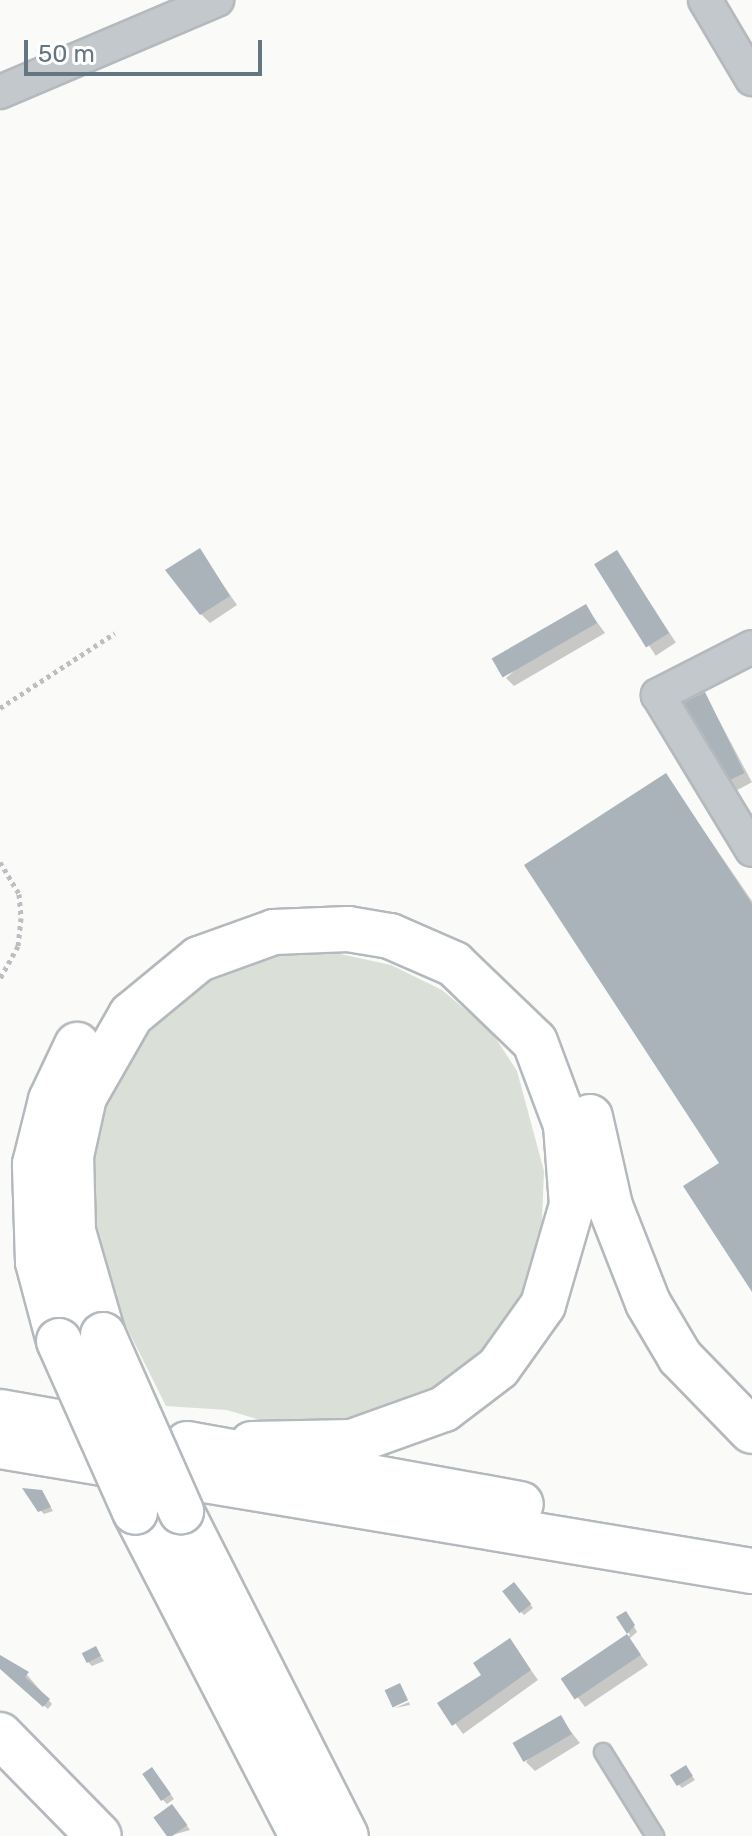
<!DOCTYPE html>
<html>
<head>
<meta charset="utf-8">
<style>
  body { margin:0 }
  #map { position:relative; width:752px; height:1836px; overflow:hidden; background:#fafaf8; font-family:Rubik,sans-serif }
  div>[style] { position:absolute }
  .green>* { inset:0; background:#dadfd7 }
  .shadow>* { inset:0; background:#0003; transform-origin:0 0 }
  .building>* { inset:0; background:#aab3b9; transform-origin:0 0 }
  .path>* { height:5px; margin-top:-2.5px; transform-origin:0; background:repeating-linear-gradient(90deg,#bbbfc2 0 4px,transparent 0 8px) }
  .roads { filter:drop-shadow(2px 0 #b4b9bd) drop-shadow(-2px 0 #b4b9bd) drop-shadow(0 2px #b4b9bd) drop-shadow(0 -2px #b4b9bd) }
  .service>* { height:16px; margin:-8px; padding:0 8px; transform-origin:8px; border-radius:8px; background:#c3c8cc }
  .minor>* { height:32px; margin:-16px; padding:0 16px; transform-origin:16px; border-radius:16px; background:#c3c8cc }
  .trunk>* { height:44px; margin:-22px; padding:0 22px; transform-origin:22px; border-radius:22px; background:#fff }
  .motorway>* { height:44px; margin:-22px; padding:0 22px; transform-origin:22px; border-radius:22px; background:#fff }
  .bridges { filter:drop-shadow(2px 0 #b4b9bd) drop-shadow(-2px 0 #b4b9bd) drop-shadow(0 2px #b4b9bd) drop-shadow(0 -2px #b4b9bd) }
  .trunk-bridge>* { height:44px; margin:-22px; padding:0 22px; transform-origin:22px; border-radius:22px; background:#fff }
  span { translate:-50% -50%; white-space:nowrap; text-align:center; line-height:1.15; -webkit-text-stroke:8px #fff; paint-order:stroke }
  .scale { position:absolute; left:24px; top:40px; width:238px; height:36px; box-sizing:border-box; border:4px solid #657683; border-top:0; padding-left:10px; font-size:24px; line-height:28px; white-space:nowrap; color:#657683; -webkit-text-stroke:6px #fff; paint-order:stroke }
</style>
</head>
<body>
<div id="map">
  <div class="green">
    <i style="clip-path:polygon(299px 945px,391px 965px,442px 990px,491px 1031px,517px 1071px,544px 1171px,541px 1244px,519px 1310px,500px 1341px,437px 1400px,319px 1438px,227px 1410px,166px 1406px,111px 1296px,85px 1192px,113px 1067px,181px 983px)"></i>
  </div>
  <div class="shadow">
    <i style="clip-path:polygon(199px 550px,237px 605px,210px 623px,201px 614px)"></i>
    <i style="left:617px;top:552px;width:108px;height:24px;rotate:57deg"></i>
    <i style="clip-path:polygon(586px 607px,605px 633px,514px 686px,506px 678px)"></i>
    <i style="left:705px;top:694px;width:100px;height:22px;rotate:62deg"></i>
    <i style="clip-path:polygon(666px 776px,752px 901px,752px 1288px,721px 1164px)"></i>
    <i style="clip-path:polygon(41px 1492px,53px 1511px,44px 1514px,40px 1510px)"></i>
    <i style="clip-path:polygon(518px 1588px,533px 1608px,524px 1615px,520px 1611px)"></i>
    <i style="clip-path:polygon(629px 1617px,637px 1632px,629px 1639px,648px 1665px,585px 1707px,563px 1678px,630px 1635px,619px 1618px)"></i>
    <i style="clip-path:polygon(510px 1641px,538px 1680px,463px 1734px,440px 1703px,484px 1676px)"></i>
    <i style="clip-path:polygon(96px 1649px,104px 1661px,92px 1666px,88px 1662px)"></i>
    <i style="clip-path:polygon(0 1657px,23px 1670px,52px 1704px,48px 1709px,0 1667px)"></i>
    <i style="clip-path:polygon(409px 1702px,410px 1705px,395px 1708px)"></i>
    <i style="clip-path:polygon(560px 1718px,580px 1743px,535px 1771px,526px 1762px)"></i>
    <i style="clip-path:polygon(689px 1772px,695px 1780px,682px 1788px,678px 1784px)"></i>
    <i style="clip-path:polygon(156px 1774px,174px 1799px,167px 1804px,163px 1800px)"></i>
    <i style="clip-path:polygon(176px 1810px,190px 1830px,169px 1836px,156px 1817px)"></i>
  </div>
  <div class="building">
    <i style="clip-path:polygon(200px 548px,230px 596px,200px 615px,165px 570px)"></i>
    <i style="left:617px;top:550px;width:98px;height:27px;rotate:58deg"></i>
    <i style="left:586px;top:604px;width:22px;height:109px;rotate:60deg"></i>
    <i style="left:705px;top:692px;width:90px;height:25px;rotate:64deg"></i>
    <i style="clip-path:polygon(666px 773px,752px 904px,752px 1292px,683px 1186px,719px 1163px,524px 865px)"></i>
    <i style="clip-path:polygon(22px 1488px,42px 1490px,51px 1507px,38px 1512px)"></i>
    <i style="left:514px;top:1582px;width:28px;height:15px;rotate:52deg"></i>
    <i style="clip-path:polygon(626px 1611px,635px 1625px,627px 1634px,616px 1617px)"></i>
    <i style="left:627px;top:1634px;width:25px;height:80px;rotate:56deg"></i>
    <i style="clip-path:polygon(510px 1638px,531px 1670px,452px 1726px,437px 1703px,481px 1675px,473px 1663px)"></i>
    <i style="left:96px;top:1646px;width:11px;height:16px;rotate:63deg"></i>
    <i style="clip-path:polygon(0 1655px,29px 1672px,25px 1677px,50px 1699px,43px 1707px,0 1669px)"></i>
    <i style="left:400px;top:1683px;width:19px;height:17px;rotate:65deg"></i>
    <i style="left:561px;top:1715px;width:22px;height:56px;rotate:60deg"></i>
    <i style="left:686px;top:1765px;width:13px;height:19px;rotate:58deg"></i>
    <i style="left:152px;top:1767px;width:33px;height:12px;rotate:55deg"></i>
    <i style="left:172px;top:1804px;width:26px;height:23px;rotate:54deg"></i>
  </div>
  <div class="path">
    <i style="left:0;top:708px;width:137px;rotate:-33.1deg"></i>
    <i style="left:0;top:862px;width:37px;rotate:59deg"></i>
    <i style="left:19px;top:894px;width:24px;rotate:85deg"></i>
    <i style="left:21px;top:918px;width:28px;rotate:96deg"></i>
    <i style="left:18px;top:946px;width:38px;rotate:119deg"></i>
  </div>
  <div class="roads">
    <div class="service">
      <i style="left:603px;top:1752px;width:99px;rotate:58.2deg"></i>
    </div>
    <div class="minor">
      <i style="left:705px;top:0;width:92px;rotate:59.3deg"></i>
      <i style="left:0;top:92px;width:236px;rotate:-23deg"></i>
      <i style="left:752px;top:647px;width:106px;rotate:152.9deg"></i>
      <i style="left:658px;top:695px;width:181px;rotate:58.8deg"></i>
    </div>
    <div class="trunk">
      <i style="left:590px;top:1117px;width:91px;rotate:77.3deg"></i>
      <i style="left:610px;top:1206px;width:104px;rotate:68.6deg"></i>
      <i style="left:648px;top:1303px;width:63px;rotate:59.3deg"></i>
      <i style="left:680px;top:1357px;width:103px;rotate:45.8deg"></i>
      <i style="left:103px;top:1335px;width:108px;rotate:-106.1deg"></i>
      <i style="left:73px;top:1231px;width:75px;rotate:-91.5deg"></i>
      <i style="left:71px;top:1156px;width:60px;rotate:-77.6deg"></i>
      <i style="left:84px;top:1097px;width:95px;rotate:-60.2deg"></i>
      <i style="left:131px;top:1015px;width:88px;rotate:-39.5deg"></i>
      <i style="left:199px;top:959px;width:80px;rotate:-19.8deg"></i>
      <i style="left:274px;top:932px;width:74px;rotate:-2.3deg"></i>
      <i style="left:348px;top:929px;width:43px;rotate:9.5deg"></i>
      <i style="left:390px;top:936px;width:70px;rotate:23.6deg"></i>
      <i style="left:454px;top:964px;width:112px;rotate:43.9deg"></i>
      <i style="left:535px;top:1042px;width:89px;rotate:69.5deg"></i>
      <i style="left:566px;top:1125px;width:80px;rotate:85.7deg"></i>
      <i style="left:572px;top:1205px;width:104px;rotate:106.2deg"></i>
      <i style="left:543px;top:1305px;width:77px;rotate:125.5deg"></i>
      <i style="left:498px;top:1368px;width:68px;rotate:142.8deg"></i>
      <i style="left:444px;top:1409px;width:98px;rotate:160.3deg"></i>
      <i style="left:352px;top:1442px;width:100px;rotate:178.9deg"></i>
      <i style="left:59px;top:1341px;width:82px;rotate:-104.9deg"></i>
      <i style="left:38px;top:1262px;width:98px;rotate:-91.8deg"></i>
      <i style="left:35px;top:1164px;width:66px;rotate:-76deg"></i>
      <i style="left:51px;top:1100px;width:61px;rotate:-64.7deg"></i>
      <i style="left:0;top:1412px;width:133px;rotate:10deg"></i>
      <i style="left:181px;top:1511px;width:364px;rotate:63.1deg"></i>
      <i style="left:135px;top:1512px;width:365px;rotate:62.7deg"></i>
      <i style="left:0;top:1735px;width:141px;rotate:45.6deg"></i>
    </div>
    <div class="motorway">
      <i style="left:187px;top:1444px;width:339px;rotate:10.2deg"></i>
      <i style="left:0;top:1446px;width:762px;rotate:9.44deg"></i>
    </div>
  </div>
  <div class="bridges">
    <div class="trunk-bridge">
      <i style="left:103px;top:1335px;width:193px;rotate:66.1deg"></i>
      <i style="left:59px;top:1341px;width:187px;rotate:66deg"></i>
    </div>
  </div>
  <div class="scale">50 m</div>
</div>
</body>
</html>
